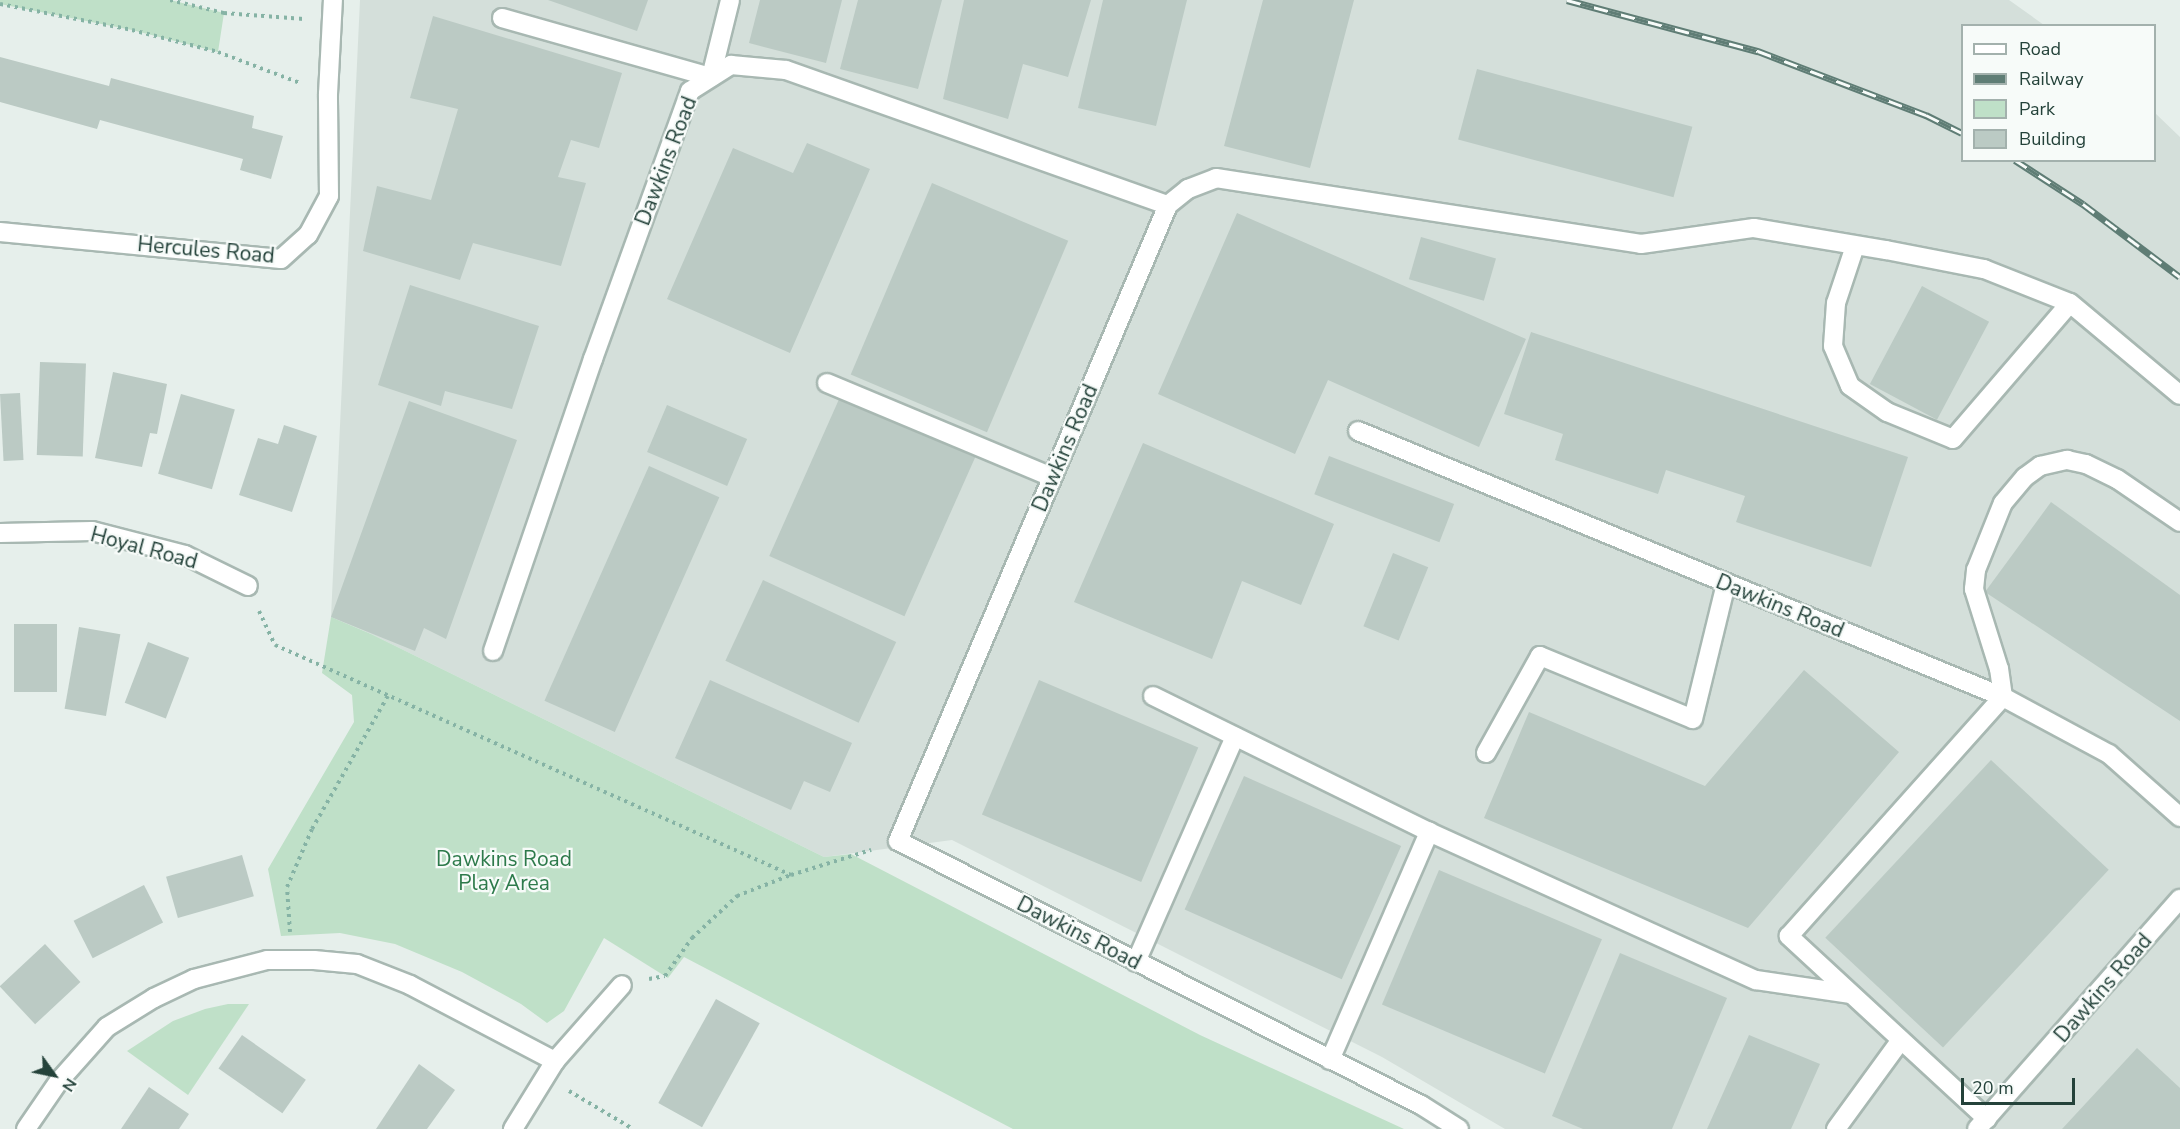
<!DOCTYPE html>
<html>
<head>
<meta charset="utf-8">
<style>
  body { margin:0 }
  #map { position:relative; width:2180px; height:1129px; overflow:hidden; background:#e6efeb; font-family:"Nunito Sans",sans-serif }
  div>[style] { position:absolute }
  .built>* { inset:0; background:#d4dfda }
  .green>* { inset:0; background:#bfe0c8 }
  .building>* { inset:0; background:#bbcac4; transform-origin:0 0 }
  .path>* { height:4px; margin-top:-2px; transform-origin:0; background:repeating-linear-gradient(90deg,#86b3a5 0 3px,transparent 0 7.5px) }
  .roads { filter:drop-shadow(2px 0 #a8b8b2) drop-shadow(-2px 0 #a8b8b2) drop-shadow(0 2px #a8b8b2) drop-shadow(0 -2px #a8b8b2) }
  .service>* { height:18px; margin:-9px; padding:0 9px; transform-origin:9px; border-radius:9px; background:#fff }
  .minor>* { height:18px; margin:-9px; padding:0 9px; transform-origin:9px; border-radius:9px; background:#fff }
  .rail>* { height:7px; margin-top:-3.5px; transform-origin:0; background:repeating-linear-gradient(90deg,#f7fbf9 0 14px,#5f7d75 0 28px); box-sizing:border-box; border-block:2px solid #5f7d75 }
  span { translate:-50% -50%; white-space:nowrap; text-align:center; line-height:1.15; -webkit-text-stroke:4.5px #f7fbf9; paint-order:stroke }
  .street-label { font-size:21px; color:#24423a }
  .park-label { font-size:21px; color:#2d7a4b }
  .legend { position:absolute; left:1961px; top:24px; width:195px; height:138px; box-sizing:border-box; background:#f7fbf9; border:2px solid #a3b1ad; margin:0; padding:8px 10px; list-style:none; font-size:18px; color:#24423a }
  .legend li { display:flex; align-items:center; gap:12px; height:30px }
  .legend b { width:30px; border:2px solid #a3b1ad }
  .north { position:absolute; left:24px; top:1045px; width:60px; height:60px; -webkit-text-stroke:4px #f7fbf9; paint-order:stroke; rotate:123deg; font-size:16px; font-weight:700; line-height:24px; text-align:center; color:#24423a }
  .north::after { content:''; display:block; margin:auto; width:21px; height:27px; background:#24423a; clip-path:polygon(50% 0,100% 100%,50% 72%,0 100%) }
  .scale { position:absolute; left:1961px; top:1078px; width:114px; height:27px; box-sizing:border-box; border:3px solid #24423a; border-top:0; padding-left:8px; font-size:18px; line-height:21px; white-space:nowrap; color:#24423a; -webkit-text-stroke:4px #f7fbf9; paint-order:stroke }
</style>
</head>
<body>
<div id="map">
  <div class="built">
    <i style="clip-path:polygon(360px 0,2009px 0,2044px 25px,1962px 26px,1962px 160px,2154px 160px,2155px 113px,2180px 137px,2180px 1129px,1505px 1129px,1382px 1057px,952px 840px,824px 857px,371px 634px,331px 617px)"></i>
  </div>
  <div class="green">
    <i style="clip-path:polygon(0 0,170px 0,224px 13px,218px 52px,132px 30px,0 4px)"></i>
    <i style="clip-path:polygon(331px 617px,371px 634px,824px 857px,851px 854px,1200px 1035px,1404px 1129px,1013px 1129px,684px 957px,668px 978px,604px 938px,564px 1011px,547px 1023px,521px 1004px,462px 972px,395px 944px,340px 933px,281px 936px,268px 869px,354px 722px,352px 695px,322px 673px)"></i>
    <i style="clip-path:polygon(228px 1004px,249px 1004px,188px 1095px,127px 1051px,173px 1021px,205px 1009px)"></i>
  </div>
  <div class="building">
    <i style="clip-path:polygon(548px 0,648px 0,637px 31px)"></i>
    <i style="clip-path:polygon(760px 0,842px 0,826px 63px,749px 43px)"></i>
    <i style="clip-path:polygon(858px 0,942px 0,918px 89px,840px 69px)"></i>
    <i style="clip-path:polygon(964px 0,1091px 0,1068px 77px,1023px 64px,1008px 119px,943px 99px)"></i>
    <i style="clip-path:polygon(1103px 0,1187px 0,1156px 126px,1078px 108px)"></i>
    <i style="clip-path:polygon(1263px 0,1354px 0,1310px 168px,1224px 146px)"></i>
    <i style="clip-path:polygon(433px 16px,622px 73px,599px 148px,571px 140px,558px 177px,586px 183px,561px 266px,473px 243px,460px 280px,363px 251px,377px 186px,431px 200px,458px 109px,410px 98px)"></i>
    <i style="clip-path:polygon(0 57px,109px 86px,111px 78px,254px 116px,252px 128px,283px 136px,271px 179px,240px 170px,243px 159px,100px 120px,97px 129px,0 102px)"></i>
    <i style="left:1477px;top:69px;width:223px;height:73px;rotate:15deg"></i>
    <i style="clip-path:polygon(807px 143px,870px 169px,790px 353px,667px 299px,733px 148px,793px 173px)"></i>
    <i style="left:932px;top:183px;width:148px;height:208px;rotate:23deg"></i>
    <i style="clip-path:polygon(1237px 213px,1526px 339px,1479px 447px,1328px 380px,1295px 454px,1158px 394px)"></i>
    <i style="left:1421px;top:237px;width:78px;height:44px;rotate:16deg"></i>
    <i style="clip-path:polygon(410px 285px,539px 326px,512px 409px,445px 391px,441px 406px,378px 385px)"></i>
    <i style="left:1922px;top:286px;width:76px;height:111px;rotate:28deg"></i>
    <i style="clip-path:polygon(1531px 332px,1908px 457px,1871px 567px,1736px 522px,1745px 496px,1666px 470px,1658px 494px,1555px 460px,1563px 434px,1504px 414px)"></i>
    <i style="left:40px;top:362px;width:46px;height:93px;rotate:2deg"></i>
    <i style="clip-path:polygon(113px 372px,167px 384px,157px 434px,150px 433px,142px 467px,95px 458px)"></i>
    <i style="left:20px;top:393px;width:67px;height:20px;rotate:87deg"></i>
    <i style="left:181px;top:394px;width:56px;height:83px;rotate:16deg"></i>
    <i style="left:840px;top:397px;width:148px;height:174px;rotate:24deg"></i>
    <i style="clip-path:polygon(409px 401px,517px 440px,446px 639px,424px 628px,415px 651px,331px 617px)"></i>
    <i style="left:667px;top:405px;width:87px;height:51px;rotate:23deg"></i>
    <i style="clip-path:polygon(284px 425px,317px 436px,292px 512px,239px 495px,258px 438px,278px 444px)"></i>
    <i style="clip-path:polygon(1143px 443px,1334px 524px,1301px 605px,1242px 581px,1212px 659px,1074px 602px)"></i>
    <i style="left:1329px;top:456px;width:134px;height:41px;rotate:21deg"></i>
    <i style="left:649px;top:466px;width:77px;height:257px;rotate:24deg"></i>
    <i style="clip-path:polygon(2051px 502px,2180px 595px,2180px 721px,1985px 592px)"></i>
    <i style="left:1393px;top:553px;width:38px;height:79px;rotate:22deg"></i>
    <i style="left:763px;top:580px;width:147px;height:89px;rotate:25deg"></i>
    <i style="left:57px;top:624px;width:68px;height:43px;rotate:90deg"></i>
    <i style="left:79px;top:627px;width:42px;height:83px;rotate:10deg"></i>
    <i style="left:148px;top:642px;width:44px;height:65px;rotate:21deg"></i>
    <i style="clip-path:polygon(1804px 670px,1899px 752px,1748px 928px,1484px 818px,1529px 712px,1705px 786px)"></i>
    <i style="clip-path:polygon(710px 680px,852px 743px,830px 792px,804px 781px,791px 810px,675px 758px)"></i>
    <i style="left:1039px;top:680px;width:173px;height:146px;rotate:23deg"></i>
    <i style="left:1991px;top:760px;width:161px;height:243px;rotate:43deg"></i>
    <i style="left:1244px;top:776px;width:172px;height:146px;rotate:24deg"></i>
    <i style="left:242px;top:855px;width:43px;height:79px;rotate:74deg"></i>
    <i style="left:1439px;top:870px;width:177px;height:146px;rotate:23deg"></i>
    <i style="left:144px;top:885px;width:42px;height:79px;rotate:63deg"></i>
    <i style="left:45px;top:944px;width:52px;height:62px;rotate:47deg"></i>
    <i style="clip-path:polygon(1620px 953px,1727px 998px,1672px 1129px,1583px 1129px,1552px 1116px)"></i>
    <i style="left:716px;top:999px;width:50px;height:119px;rotate:29deg"></i>
    <i style="left:242px;top:1035px;width:78px;height:41px;rotate:35deg"></i>
    <i style="clip-path:polygon(1749px 1035px,1820px 1064px,1791px 1129px,1707px 1129px)"></i>
    <i style="clip-path:polygon(2137px 1048px,2180px 1088px,2180px 1129px,2062px 1129px)"></i>
    <i style="clip-path:polygon(419px 1064px,455px 1090px,427px 1129px,376px 1129px)"></i>
    <i style="clip-path:polygon(149px 1087px,189px 1114px,179px 1129px,121px 1129px)"></i>
  </div>
  <div class="path">
    <i style="left:170px;top:0;width:56px;rotate:13.5deg"></i>
    <i style="left:224px;top:13px;width:80px;rotate:4.3deg"></i>
    <i style="left:0;top:4px;width:135px;rotate:11.1deg"></i>
    <i style="left:132px;top:30px;width:89px;rotate:14.3deg"></i>
    <i style="left:218px;top:52px;width:88px;rotate:20.7deg"></i>
    <i style="left:259px;top:611px;width:38px;rotate:65deg"></i>
    <i style="left:275px;top:645px;width:565px;rotate:24.02deg"></i>
    <i style="left:290px;top:932px;width:45px;rotate:-93.8deg"></i>
    <i style="left:287px;top:887px;width:63px;rotate:-66.7deg"></i>
    <i style="left:312px;top:829px;width:153px;rotate:-60.3deg"></i>
    <i style="left:649px;top:979px;width:16px;rotate:-11deg"></i>
    <i style="left:665px;top:976px;width:47px;rotate:-54.6deg"></i>
    <i style="left:692px;top:938px;width:62px;rotate:-43deg"></i>
    <i style="left:737px;top:896px;width:58px;rotate:-21.3deg"></i>
    <i style="left:791px;top:875px;width:84px;rotate:-17.4deg"></i>
    <i style="left:569px;top:1091px;width:74px;rotate:30.7deg"></i>
  </div>
  <div class="roads">
    <div class="service">
      <i style="left:502px;top:18px;width:217px;rotate:15.8deg"></i>
      <i style="left:711px;top:77px;width:79px;rotate:-76.1deg"></i>
      <i style="left:1168px;top:205px;width:26px;rotate:-39deg"></i>
      <i style="left:1188px;top:189px;width:30px;rotate:-21deg"></i>
      <i style="left:1216px;top:178px;width:430px;rotate:8.8deg"></i>
      <i style="left:1641px;top:244px;width:114px;rotate:-8.1deg"></i>
      <i style="left:1754px;top:228px;width:134px;rotate:9.5deg"></i>
      <i style="left:1886px;top:250px;width:100px;rotate:11deg"></i>
      <i style="left:1984px;top:269px;width:92px;rotate:21.6deg"></i>
      <i style="left:2070px;top:303px;width:143px;rotate:39.9deg"></i>
      <i style="left:1855px;top:246px;width:60px;rotate:108.4deg"></i>
      <i style="left:1836px;top:303px;width:43px;rotate:94deg"></i>
      <i style="left:1833px;top:346px;width:43px;rotate:67deg"></i>
      <i style="left:1850px;top:386px;width:45px;rotate:35.1deg"></i>
      <i style="left:1887px;top:412px;width:71px;rotate:22.2deg"></i>
      <i style="left:1953px;top:439px;width:179px;rotate:-49.3deg"></i>
      <i style="left:827px;top:383px;width:244px;rotate:22.7deg"></i>
      <i style="left:1358px;top:431px;width:698px;rotate:22.41deg"></i>
      <i style="left:2003px;top:697px;width:120px;rotate:28.3deg"></i>
      <i style="left:2109px;top:754px;width:95px;rotate:41.6deg"></i>
      <i style="left:493px;top:651px;width:309px;rotate:-71.1deg"></i>
      <i style="left:593px;top:359px;width:285px;rotate:-70.1deg"></i>
      <i style="left:690px;top:91px;width:49px;rotate:-32.4deg"></i>
      <i style="left:731px;top:65px;width:55px;rotate:5.2deg"></i>
      <i style="left:786px;top:70px;width:405px;rotate:19.5deg"></i>
      <i style="left:1168px;top:205px;width:691px;rotate:113deg"></i>
      <i style="left:898px;top:841px;width:586px;rotate:26.78deg"></i>
      <i style="left:1421px;top:1105px;width:45px;rotate:32.3deg"></i>
      <i style="left:1153px;top:696px;width:308px;rotate:26.2deg"></i>
      <i style="left:1429px;top:832px;width:359px;rotate:24.4deg"></i>
      <i style="left:1756px;top:980px;width:96px;rotate:8.4deg"></i>
      <i style="left:1486px;top:753px;width:111px;rotate:-60.9deg"></i>
      <i style="left:1540px;top:656px;width:165px;rotate:22.4deg"></i>
      <i style="left:1693px;top:719px;width:139px;rotate:-76.3deg"></i>
      <i style="left:1136px;top:962px;width:246px;rotate:-66.3deg"></i>
      <i style="left:1330px;top:1060px;width:249px;rotate:-66.5deg"></i>
      <i style="left:1987px;top:1119px;width:270px;rotate:-137.3deg"></i>
      <i style="left:1789px;top:936px;width:321px;rotate:-48.2deg"></i>
      <i style="left:2003px;top:697px;width:28px;rotate:-98deg"></i>
      <i style="left:1999px;top:669px;width:84px;rotate:-107.4deg"></i>
      <i style="left:1974px;top:589px;width:19px;rotate:-84deg"></i>
      <i style="left:1976px;top:570px;width:72px;rotate:-68.1deg"></i>
      <i style="left:2003px;top:503px;width:34px;rotate:-50deg"></i>
      <i style="left:2025px;top:477px;width:19px;rotate:-36deg"></i>
      <i style="left:2040px;top:466px;width:28px;rotate:-13deg"></i>
      <i style="left:2067px;top:460px;width:19px;rotate:12deg"></i>
      <i style="left:2086px;top:464px;width:34px;rotate:26deg"></i>
      <i style="left:2117px;top:479px;width:76px;rotate:34.3deg"></i>
      <i style="left:1836px;top:1129px;width:110px;rotate:-53.9deg"></i>
      <i style="left:1977px;top:1129px;width:307px;rotate:-48.6deg"></i>
    </div>
    <div class="minor">
      <i style="left:0;top:232px;width:282px;rotate:5.5deg"></i>
      <i style="left:281px;top:259px;width:36px;rotate:-42deg"></i>
      <i style="left:308px;top:235px;width:44px;rotate:-61.7deg"></i>
      <i style="left:329px;top:196px;width:102px;rotate:-90.6deg"></i>
      <i style="left:328px;top:94px;width:94px;rotate:-87deg"></i>
      <i style="left:0;top:533px;width:92px;rotate:-1.2deg"></i>
      <i style="left:92px;top:531px;width:96px;rotate:14.5deg"></i>
      <i style="left:185px;top:555px;width:70px;rotate:26.2deg"></i>
      <i style="left:26px;top:1129px;width:58px;rotate:-55.5deg"></i>
      <i style="left:59px;top:1081px;width:72px;rotate:-48.4deg"></i>
      <i style="left:107px;top:1027px;width:55px;rotate:-31.7deg"></i>
      <i style="left:154px;top:998px;width:44px;rotate:-25.4deg"></i>
      <i style="left:194px;top:979px;width:75px;rotate:-14.6deg"></i>
      <i style="left:267px;top:960px;width:47px"></i>
      <i style="left:314px;top:960px;width:43px;rotate:5.3deg"></i>
      <i style="left:357px;top:964px;width:57px;rotate:21.6deg"></i>
      <i style="left:410px;top:985px;width:164px;rotate:27.7deg"></i>
      <i style="left:513px;top:1129px;width:80px;rotate:-58.3deg"></i>
      <i style="left:555px;top:1061px;width:101px;rotate:-48.6deg"></i>
    </div>
  </div>
  <div class="rail">
    <i style="left:1567px;top:0;width:198px;rotate:15deg"></i>
    <i style="left:1758px;top:51px;width:180px;rotate:20.9deg"></i>
    <i style="left:1926px;top:115px;width:40px;rotate:26.6deg"></i>
    <i style="left:2015px;top:160px;width:81px;rotate:32.9deg"></i>
    <i style="left:2083px;top:204px;width:121px;rotate:37deg"></i>
  </div>
  <div class="street-label">
    <span style="left:666px;top:161px;rotate:-69deg">Dawkins Road</span>
    <span style="left:206px;top:250px;rotate:5deg">Hercules Road</span>
    <span style="left:1065px;top:448px;rotate:-67deg">Dawkins Road</span>
    <span style="left:144px;top:548px;rotate:15deg">Hoyal Road</span>
    <span style="left:1780px;top:606px;rotate:22deg">Dawkins Road</span>
    <span style="left:1079px;top:933px;rotate:27deg">Dawkins Road</span>
    <span style="left:2103px;top:988px;rotate:-49deg">Dawkins Road</span>
  </div>
  <div class="park-label">
    <span style="left:504px;top:871px">Dawkins Road<br>Play Area</span>
  </div>
  <ul class="legend">
  <li><b style="height:8px;background:#fff"></b>Road</li>
  <li><b style="height:8px;background:#5f7d75"></b>Railway</li>
  <li><b style="height:16px;background:#bfe0c8"></b>Park</li>
  <li><b style="height:16px;background:#bbcac4"></b>Building</li>
  </ul>
  <div class="north">N</div>
  <div class="scale">20 m</div>
</div>
</body>
</html>
